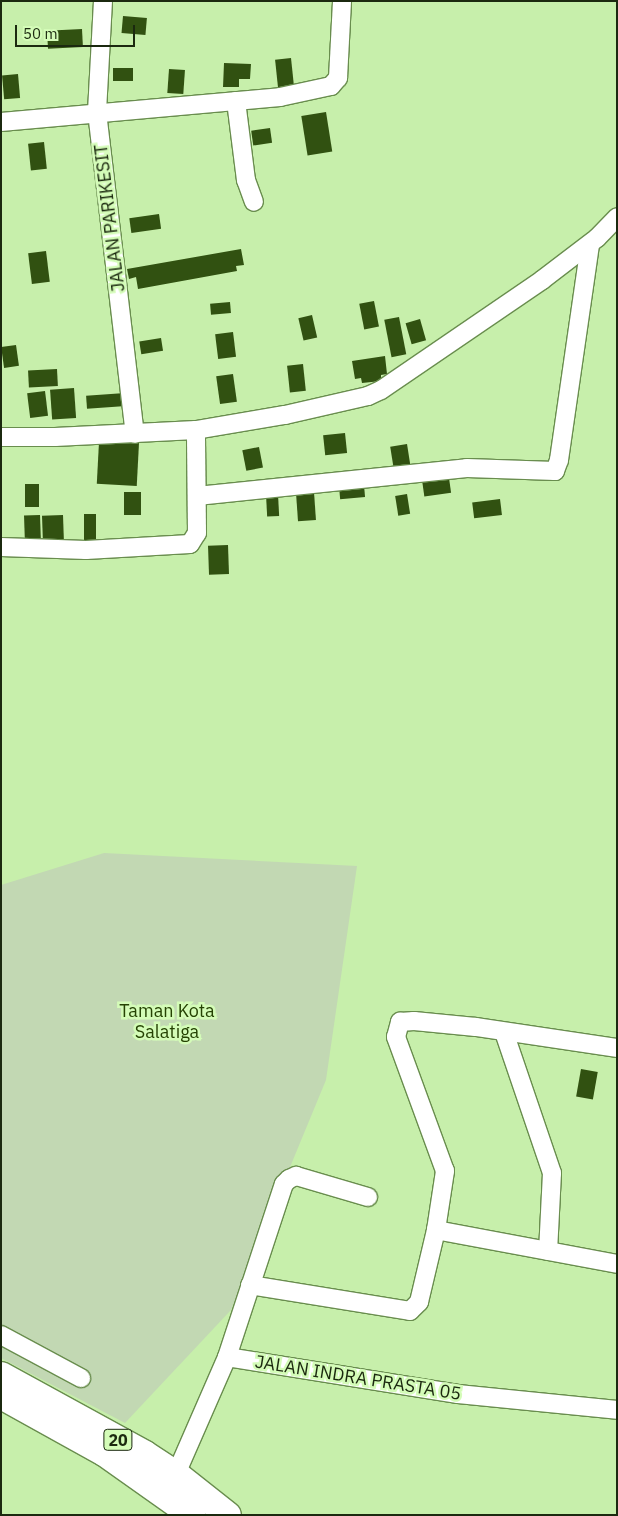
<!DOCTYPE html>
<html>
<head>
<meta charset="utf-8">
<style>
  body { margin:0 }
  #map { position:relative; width:618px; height:1516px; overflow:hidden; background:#c7efab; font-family:"IBM Plex Sans",sans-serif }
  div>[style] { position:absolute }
  .green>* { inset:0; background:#c2d8b3 }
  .building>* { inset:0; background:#315111; transform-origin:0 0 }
  .roads { filter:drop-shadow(1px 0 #698d4e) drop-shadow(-1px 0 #698d4e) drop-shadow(0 1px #698d4e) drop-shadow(0 -1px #698d4e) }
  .minor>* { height:18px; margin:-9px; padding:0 9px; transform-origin:9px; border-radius:9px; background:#fff }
  .highway>* { height:26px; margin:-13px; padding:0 13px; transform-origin:13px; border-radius:13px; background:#fff }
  span { translate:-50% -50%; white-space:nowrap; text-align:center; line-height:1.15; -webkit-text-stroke:5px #d4fcb8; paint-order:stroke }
  .shield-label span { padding:1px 4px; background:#d4fcb8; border:1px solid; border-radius:4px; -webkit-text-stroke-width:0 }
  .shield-label { font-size:16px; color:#1b290f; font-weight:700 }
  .street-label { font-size:18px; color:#1b290f }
  .park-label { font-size:18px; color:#254203 }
  .frame { position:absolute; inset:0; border:2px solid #1b290f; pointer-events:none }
  .scale { position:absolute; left:15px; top:25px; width:120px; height:22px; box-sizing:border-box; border:2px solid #1b290f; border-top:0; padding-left:6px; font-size:15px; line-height:18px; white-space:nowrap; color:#1b290f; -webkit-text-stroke:4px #d4fcb8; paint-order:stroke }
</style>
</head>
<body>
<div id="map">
  <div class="green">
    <i style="clip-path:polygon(104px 853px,357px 866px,326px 1080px,231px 1310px,125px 1423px,1px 1358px,1px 885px)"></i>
  </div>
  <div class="building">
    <i style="left:123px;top:16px;width:24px;height:17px;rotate:5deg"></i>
    <i style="left:82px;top:29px;width:18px;height:35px;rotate:87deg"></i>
    <i style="left:291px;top:58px;width:28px;height:16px;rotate:84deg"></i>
    <i style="clip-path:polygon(224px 63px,251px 64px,250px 79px,239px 79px,239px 87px,223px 87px)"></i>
    <i style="left:133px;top:68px;width:13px;height:20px;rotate:90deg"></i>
    <i style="left:169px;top:69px;width:16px;height:24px;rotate:4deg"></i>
    <i style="left:18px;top:74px;width:24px;height:16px;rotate:85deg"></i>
    <i style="left:326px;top:112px;width:40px;height:25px;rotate:81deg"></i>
    <i style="left:270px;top:128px;width:15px;height:19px;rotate:82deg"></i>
    <i style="left:44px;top:142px;width:27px;height:16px;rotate:84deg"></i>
    <i style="left:159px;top:214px;width:15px;height:30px;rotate:82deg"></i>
    <i style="clip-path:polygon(241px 249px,244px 265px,236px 266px,237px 271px,138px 289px,136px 277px,129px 279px,127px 269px)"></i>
    <i style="left:46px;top:251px;width:31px;height:18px;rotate:83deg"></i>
    <i style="left:374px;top:301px;width:26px;height:15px;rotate:79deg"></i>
    <i style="left:230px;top:302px;width:11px;height:20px;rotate:85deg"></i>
    <i style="left:312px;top:315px;width:23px;height:14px;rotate:77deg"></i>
    <i style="left:399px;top:317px;width:38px;height:15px;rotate:79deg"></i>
    <i style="left:420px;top:319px;width:22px;height:15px;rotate:74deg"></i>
    <i style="left:233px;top:332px;width:25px;height:18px;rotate:83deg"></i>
    <i style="left:161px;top:338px;width:13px;height:22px;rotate:81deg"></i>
    <i style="left:16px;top:345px;width:21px;height:15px;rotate:82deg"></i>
    <i style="clip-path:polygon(385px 356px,387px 374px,381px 375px,381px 381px,362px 383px,361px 378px,355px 379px,352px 361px)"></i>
    <i style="left:303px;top:364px;width:27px;height:16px;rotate:84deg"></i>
    <i style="left:57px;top:369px;width:17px;height:29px;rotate:87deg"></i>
    <i style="left:233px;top:374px;width:28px;height:17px;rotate:82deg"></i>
    <i style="left:74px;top:388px;width:30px;height:24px;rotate:86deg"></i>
    <i style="left:45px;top:391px;width:25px;height:18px;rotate:83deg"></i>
    <i style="left:125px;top:393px;width:13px;height:39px;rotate:86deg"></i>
    <i style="left:345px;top:433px;width:20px;height:22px;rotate:84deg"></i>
    <i style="left:139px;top:443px;width:43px;height:40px;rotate:93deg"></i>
    <i style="left:407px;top:444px;width:26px;height:17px;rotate:81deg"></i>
    <i style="left:259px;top:447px;width:21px;height:17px;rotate:79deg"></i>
    <i style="left:449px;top:478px;width:15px;height:27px;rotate:82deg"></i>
    <i style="left:25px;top:484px;width:14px;height:23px"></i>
    <i style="left:364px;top:485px;width:12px;height:25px;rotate:85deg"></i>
    <i style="left:124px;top:492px;width:17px;height:23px"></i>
    <i style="left:314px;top:492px;width:28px;height:18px;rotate:86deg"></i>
    <i style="left:278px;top:494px;width:22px;height:12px;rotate:87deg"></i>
    <i style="left:407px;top:494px;width:20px;height:12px;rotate:81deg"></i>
    <i style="left:500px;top:499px;width:16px;height:28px;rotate:83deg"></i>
    <i style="left:84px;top:514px;width:12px;height:26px"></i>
    <i style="left:40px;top:515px;width:24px;height:16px;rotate:88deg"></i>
    <i style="left:63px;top:515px;width:26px;height:21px;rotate:88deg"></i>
    <i style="left:228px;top:545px;width:29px;height:20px;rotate:88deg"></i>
    <i style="left:581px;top:1069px;width:17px;height:28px;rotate:10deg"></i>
  </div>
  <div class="roads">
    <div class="minor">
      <i style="left:103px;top:1px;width:111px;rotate:93.1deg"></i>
      <i style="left:97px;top:112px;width:324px;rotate:83.3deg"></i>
      <i style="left:236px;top:101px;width:80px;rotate:82.8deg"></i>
      <i style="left:246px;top:180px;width:23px;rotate:70deg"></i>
      <i style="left:1px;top:122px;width:280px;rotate:-5.1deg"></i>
      <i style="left:280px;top:97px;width:52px;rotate:-12.2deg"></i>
      <i style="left:331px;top:86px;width:11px;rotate:-49deg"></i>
      <i style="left:338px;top:78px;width:77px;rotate:-87deg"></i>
      <i style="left:1px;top:437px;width:54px"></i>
      <i style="left:55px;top:437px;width:141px;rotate:-2.8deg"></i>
      <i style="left:196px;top:430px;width:90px;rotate:-9.6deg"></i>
      <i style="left:285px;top:415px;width:85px;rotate:-12.9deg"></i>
      <i style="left:368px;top:396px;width:14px;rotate:-25deg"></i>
      <i style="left:381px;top:390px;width:195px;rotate:-34.3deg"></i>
      <i style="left:542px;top:280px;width:69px;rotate:-37.4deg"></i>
      <i style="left:597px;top:238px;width:29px;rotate:-46deg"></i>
      <i style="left:197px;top:496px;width:271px;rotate:-5.9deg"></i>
      <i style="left:467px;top:468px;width:88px;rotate:2deg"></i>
      <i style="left:555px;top:471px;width:12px;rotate:-70deg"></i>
      <i style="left:559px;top:460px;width:218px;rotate:-81.8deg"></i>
      <i style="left:1px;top:547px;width:85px;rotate:2deg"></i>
      <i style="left:86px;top:550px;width:104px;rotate:-3.3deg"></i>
      <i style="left:190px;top:544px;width:13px;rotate:-58deg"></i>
      <i style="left:197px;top:533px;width:103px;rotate:-90.6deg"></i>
      <i style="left:504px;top:1032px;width:149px;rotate:71.2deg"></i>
      <i style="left:552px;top:1173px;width:78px;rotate:92.9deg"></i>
      <i style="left:436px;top:1230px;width:184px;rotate:10.6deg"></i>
      <i style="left:250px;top:1285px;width:162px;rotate:9.2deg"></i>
      <i style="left:410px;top:1311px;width:13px;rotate:-45deg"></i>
      <i style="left:419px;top:1302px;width:74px;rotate:-76.7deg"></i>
      <i style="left:436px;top:1230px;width:60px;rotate:-81.3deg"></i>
      <i style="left:445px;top:1171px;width:143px;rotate:-110.1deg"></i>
      <i style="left:396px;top:1037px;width:16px;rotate:-75deg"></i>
      <i style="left:400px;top:1022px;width:14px;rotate:-4deg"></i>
      <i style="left:414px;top:1021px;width:62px;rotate:5.5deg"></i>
      <i style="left:476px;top:1027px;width:143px;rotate:8.5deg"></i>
      <i style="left:1px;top:1335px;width:91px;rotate:28.3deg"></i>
      <i style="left:227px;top:1357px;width:234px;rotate:9.1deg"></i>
      <i style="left:458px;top:1394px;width:160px;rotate:5.7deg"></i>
      <i style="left:176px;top:1474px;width:128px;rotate:-66.4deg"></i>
      <i style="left:227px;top:1357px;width:182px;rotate:-71.8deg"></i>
      <i style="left:284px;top:1184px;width:7px;rotate:-45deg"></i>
      <i style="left:289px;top:1179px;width:8px;rotate:-23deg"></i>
      <i style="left:296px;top:1176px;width:75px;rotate:16.3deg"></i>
    </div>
    <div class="highway">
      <i style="left:1px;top:1375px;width:164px;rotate:28.7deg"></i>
      <i style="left:145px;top:1454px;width:37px;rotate:33deg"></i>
      <i style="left:176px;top:1474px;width:66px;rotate:38.3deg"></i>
      <i style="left:1px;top:1396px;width:118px;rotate:29deg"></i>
      <i style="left:104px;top:1453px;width:108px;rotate:35.2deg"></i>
    </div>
  </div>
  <div class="shield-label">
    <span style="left:118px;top:1440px">20</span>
  </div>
  <div class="street-label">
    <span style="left:110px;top:218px;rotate:-97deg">JALAN PARIKESIT</span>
    <span style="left:358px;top:1378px;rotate:9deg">JALAN INDRA PRASTA 05</span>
  </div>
  <div class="park-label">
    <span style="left:167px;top:1022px">Taman Kota<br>Salatiga</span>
  </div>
  <div class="frame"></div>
  <div class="scale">50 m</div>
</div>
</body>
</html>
